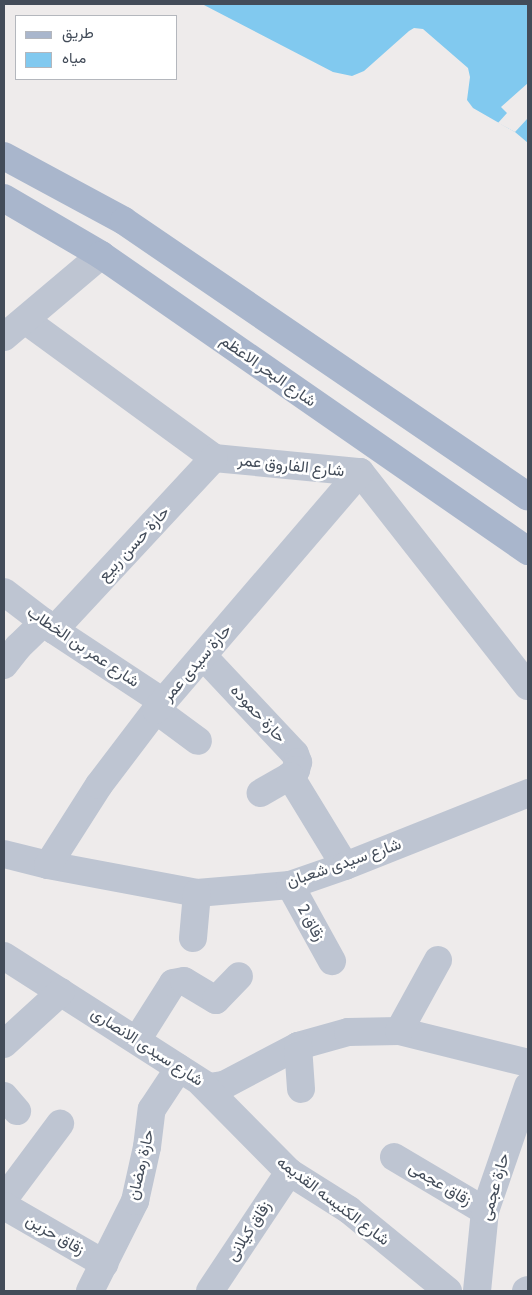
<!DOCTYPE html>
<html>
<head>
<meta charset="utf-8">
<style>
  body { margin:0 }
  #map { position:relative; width:532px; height:1295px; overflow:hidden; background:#eeebeb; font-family:Cabin,Vazirmatn,sans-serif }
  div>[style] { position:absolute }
  .water>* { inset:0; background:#81c9ef }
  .pier>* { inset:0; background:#eeebeb }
  .minor>* { height:28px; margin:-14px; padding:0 14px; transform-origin:14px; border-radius:14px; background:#bec5d2 }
  .major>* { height:28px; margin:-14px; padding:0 14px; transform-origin:14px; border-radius:14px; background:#a9b6cc }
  span { translate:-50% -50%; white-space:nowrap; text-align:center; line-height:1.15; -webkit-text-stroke:5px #fff; paint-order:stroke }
  .street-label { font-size:16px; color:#434c59 }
  .frame { position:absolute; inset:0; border:5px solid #434c59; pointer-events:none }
  .legend { position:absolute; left:15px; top:15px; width:162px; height:65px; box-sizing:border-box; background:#fff; border:1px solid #b4b7bd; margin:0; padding:6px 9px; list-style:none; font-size:15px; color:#434c59 }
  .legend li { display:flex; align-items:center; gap:10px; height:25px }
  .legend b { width:25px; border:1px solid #b4b7bd }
</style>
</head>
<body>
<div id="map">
  <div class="water">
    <i style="clip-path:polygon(202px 4px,528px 4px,528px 143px,515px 132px,473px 108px,467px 100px,470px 77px,468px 68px,423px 29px,414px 28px,409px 31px,364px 71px,352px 76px,333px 72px)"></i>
  </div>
  <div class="pier">
    <i style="clip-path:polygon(528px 83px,528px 118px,515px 132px,498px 123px,507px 113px,501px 107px)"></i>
  </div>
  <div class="minor">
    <i style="left:25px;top:320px;width:234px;rotate:36.1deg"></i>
    <i style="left:214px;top:458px;width:147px;rotate:5.5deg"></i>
    <i style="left:360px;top:472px;width:272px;rotate:51.9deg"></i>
    <i style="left:4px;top:337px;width:127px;rotate:-40.2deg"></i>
    <i style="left:4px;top:592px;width:63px;rotate:37.2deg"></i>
    <i style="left:54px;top:630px;width:131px;rotate:33.4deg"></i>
    <i style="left:54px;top:630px;width:235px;rotate:-47.1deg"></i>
    <i style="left:203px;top:656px;width:134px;rotate:46.8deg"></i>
    <i style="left:295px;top:754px;width:9px;rotate:69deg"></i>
    <i style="left:298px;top:762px;width:8px;rotate:104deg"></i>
    <i style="left:296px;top:770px;width:8px;rotate:135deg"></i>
    <i style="left:290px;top:776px;width:34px;rotate:150deg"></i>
    <i style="left:4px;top:665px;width:23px;rotate:-52deg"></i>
    <i style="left:18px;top:647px;width:36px;rotate:-44deg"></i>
    <i style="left:156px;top:710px;width:52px;rotate:36.4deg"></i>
    <i style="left:290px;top:776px;width:105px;rotate:58.6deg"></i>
    <i style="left:4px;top:854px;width:45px;rotate:14deg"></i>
    <i style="left:48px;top:865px;width:152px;rotate:10.6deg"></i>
    <i style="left:197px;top:893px;width:93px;rotate:-4.9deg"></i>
    <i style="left:290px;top:885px;width:58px;rotate:-19.1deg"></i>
    <i style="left:345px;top:866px;width:197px;rotate:-21.7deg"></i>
    <i style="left:48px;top:865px;width:95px;rotate:-57.5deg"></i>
    <i style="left:99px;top:785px;width:94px;rotate:-52.8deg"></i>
    <i style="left:156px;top:710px;width:313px;rotate:-49.4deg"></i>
    <i style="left:290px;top:885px;width:87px;rotate:61.1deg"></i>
    <i style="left:193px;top:938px;width:45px;rotate:-84.9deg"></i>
    <i style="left:4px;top:956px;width:243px;rotate:32.6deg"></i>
    <i style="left:209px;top:1087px;width:15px;rotate:-8deg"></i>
    <i style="left:224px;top:1085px;width:84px;rotate:-27.8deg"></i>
    <i style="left:298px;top:1046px;width:52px;rotate:-15.6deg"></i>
    <i style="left:348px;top:1032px;width:51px;rotate:-1.1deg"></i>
    <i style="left:399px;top:1031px;width:133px;rotate:13.9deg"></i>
    <i style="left:399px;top:1031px;width:81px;rotate:-61.2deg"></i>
    <i style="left:137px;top:1040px;width:67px;rotate:-57.7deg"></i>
    <i style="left:173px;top:983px;width:11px;rotate:-10deg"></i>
    <i style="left:184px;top:981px;width:37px;rotate:31deg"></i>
    <i style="left:216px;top:1000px;width:33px;rotate:-46deg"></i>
    <i style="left:4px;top:1044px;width:77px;rotate:-42.4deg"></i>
    <i style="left:298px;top:1046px;width:43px;rotate:86deg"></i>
    <i style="left:202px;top:1084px;width:124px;rotate:45.3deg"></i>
    <i style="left:289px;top:1172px;width:71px;rotate:32.3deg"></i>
    <i style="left:349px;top:1210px;width:128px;rotate:39.3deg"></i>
    <i style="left:4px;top:1096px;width:20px;rotate:49deg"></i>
    <i style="left:394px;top:1157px;width:106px;rotate:30.7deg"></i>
    <i style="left:4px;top:1199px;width:94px;rotate:-53.3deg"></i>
    <i style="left:4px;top:1206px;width:116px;rotate:29.9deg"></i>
    <i style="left:90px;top:1291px;width:101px;rotate:-63.4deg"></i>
    <i style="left:135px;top:1201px;width:55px;rotate:-77.5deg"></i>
    <i style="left:147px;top:1147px;width:38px;rotate:-83deg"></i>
    <i style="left:152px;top:1109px;width:49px;rotate:-56.6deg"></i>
    <i style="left:210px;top:1291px;width:143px;rotate:-56.4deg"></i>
    <i style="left:477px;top:1291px;width:80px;rotate:-84.3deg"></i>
    <i style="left:485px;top:1211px;width:132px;rotate:-71deg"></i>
    <i style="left:526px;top:1291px;width:2px;rotate:-27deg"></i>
  </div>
  <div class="major">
    <i style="left:4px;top:156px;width:136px;rotate:28.4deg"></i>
    <i style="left:124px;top:221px;width:489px;rotate:34.3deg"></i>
    <i style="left:4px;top:198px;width:113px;rotate:30.4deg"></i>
    <i style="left:101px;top:255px;width:520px;rotate:34.73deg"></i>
  </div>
  <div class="street-label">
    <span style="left:268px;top:371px;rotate:35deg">شارع البحر الاعظم</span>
    <span style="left:291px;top:466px;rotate:6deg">شارع الفاروق عمر</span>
    <span style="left:134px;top:544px;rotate:-47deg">حارة حسن ربيع</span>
    <span style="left:83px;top:647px;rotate:34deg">شارع عمر بن الخطاب</span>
    <span style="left:197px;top:663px;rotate:-49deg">حارة سيدى عمر</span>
    <span style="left:258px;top:714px;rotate:47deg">حارة حموده</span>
    <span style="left:344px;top:863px;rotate:-19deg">شارع سيدى شعبان</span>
    <span style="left:311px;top:923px;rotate:61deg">زقاق 2</span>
    <span style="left:147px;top:1047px;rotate:33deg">شارع سيدى الانصارى</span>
    <span style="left:141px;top:1165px;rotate:-77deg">حارة رمضان</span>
    <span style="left:440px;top:1184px;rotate:31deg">زقاق عجمى</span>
    <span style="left:495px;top:1187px;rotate:-74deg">حارة عجمى</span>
    <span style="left:333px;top:1201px;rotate:37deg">شارع الكنيسه القديمه</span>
    <span style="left:249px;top:1231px;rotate:-57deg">زقاق كيلانى</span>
    <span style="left:55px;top:1235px;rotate:30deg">زقاق حزين</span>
  </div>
  <div class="frame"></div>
  <ul class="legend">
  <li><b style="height:6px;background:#a9b6cc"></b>طريق</li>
  <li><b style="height:14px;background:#81c9ef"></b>مياه</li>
  </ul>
</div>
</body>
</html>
